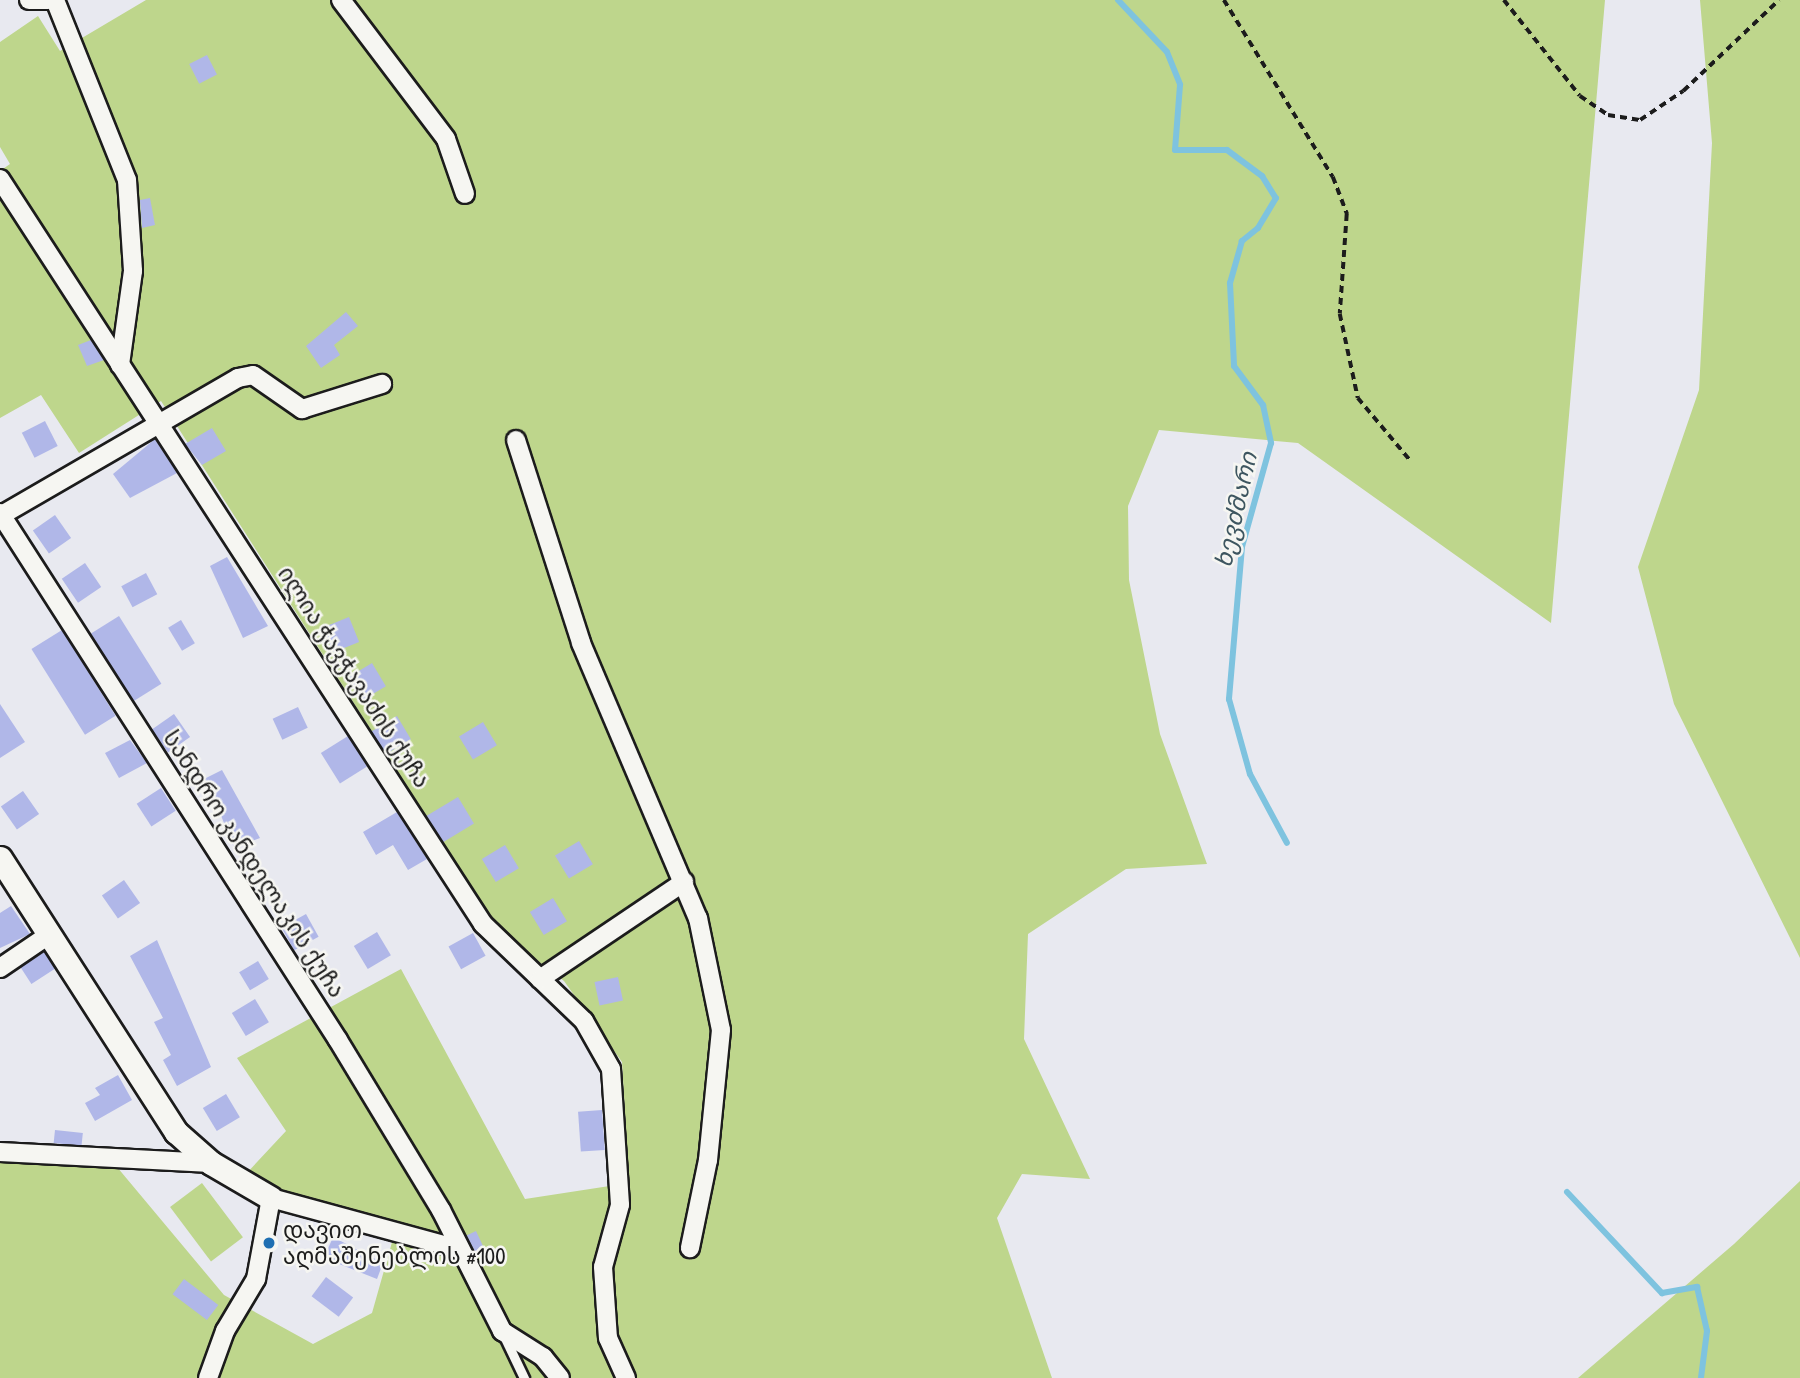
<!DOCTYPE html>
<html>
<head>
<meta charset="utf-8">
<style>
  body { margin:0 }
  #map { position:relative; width:1800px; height:1378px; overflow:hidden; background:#e8e9f0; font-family:"Patrick Hand","Noto Sans Georgian",sans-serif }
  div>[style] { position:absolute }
  .green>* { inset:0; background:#bed68c; transform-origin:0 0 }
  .stream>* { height:6px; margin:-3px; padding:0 3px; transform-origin:3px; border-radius:3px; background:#7ec3df }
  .building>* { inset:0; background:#b0b7e8; transform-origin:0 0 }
  .path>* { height:3.5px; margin-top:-1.75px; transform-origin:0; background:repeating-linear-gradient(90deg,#1c1c1c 0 7px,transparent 0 12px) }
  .roads { filter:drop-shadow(2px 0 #1c1c1c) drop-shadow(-2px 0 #1c1c1c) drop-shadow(0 2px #1c1c1c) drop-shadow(0 -2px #1c1c1c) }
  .service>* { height:9px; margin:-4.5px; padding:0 4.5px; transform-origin:4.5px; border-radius:4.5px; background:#f6f6f2 }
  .minor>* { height:18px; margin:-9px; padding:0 9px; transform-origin:9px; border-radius:9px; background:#f6f6f2 }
  .tertiary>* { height:23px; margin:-11.5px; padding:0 11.5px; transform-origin:11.5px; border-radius:11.5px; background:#f6f6f2 }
  .dots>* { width:19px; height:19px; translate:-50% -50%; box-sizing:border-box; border:4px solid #f6f6f2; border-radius:50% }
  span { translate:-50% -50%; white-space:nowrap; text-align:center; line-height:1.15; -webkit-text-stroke:5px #f6f6f2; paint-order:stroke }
  .street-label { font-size:23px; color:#1c1c1c }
  .poi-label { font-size:23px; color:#1c1c1c }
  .left { translate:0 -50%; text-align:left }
  .water-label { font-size:24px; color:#3e5660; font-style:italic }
</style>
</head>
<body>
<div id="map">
  <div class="green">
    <i style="clip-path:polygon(146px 0,1605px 0,1551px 623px,1298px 443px,1159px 430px,1128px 506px,1129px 580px,1160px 734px,1207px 864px,1126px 869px,1028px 934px,1024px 1039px,1090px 1179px,1022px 1174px,997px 1218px,1052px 1378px,0 1378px,0 1159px,112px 1161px,224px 1295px,313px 1344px,372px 1313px,398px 1221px,276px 1195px,245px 1175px,286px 1131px,237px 1058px,401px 969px,525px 1199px,629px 1183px,622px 1062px,564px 981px,500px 932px,161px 401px,79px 453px,41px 395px,0 418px,0 171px,10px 164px,0 147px,0 42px,38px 16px,60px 51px)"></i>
    <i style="clip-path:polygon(1700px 0,1800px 0,1800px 958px,1674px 704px,1638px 567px,1699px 390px,1712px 143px)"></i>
    <i style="clip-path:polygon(1800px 1181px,1800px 1378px,1578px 1378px,1734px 1244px)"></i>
    <i style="left:202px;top:1183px;width:68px;height:40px;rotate:53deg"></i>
  </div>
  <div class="stream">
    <i style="left:1118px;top:0;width:71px;rotate:46.7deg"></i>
    <i style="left:1167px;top:52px;width:35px;rotate:68deg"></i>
    <i style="left:1180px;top:85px;width:65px;rotate:94.4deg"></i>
    <i style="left:1175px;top:150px;width:52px"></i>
    <i style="left:1227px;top:150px;width:44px;rotate:36.6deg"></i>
    <i style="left:1262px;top:176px;width:26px;rotate:58deg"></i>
    <i style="left:1276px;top:198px;width:35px;rotate:121deg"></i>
    <i style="left:1258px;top:228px;width:21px;rotate:141deg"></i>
    <i style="left:1242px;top:241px;width:44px;rotate:105.9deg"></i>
    <i style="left:1230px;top:283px;width:83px;rotate:87.2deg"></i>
    <i style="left:1234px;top:366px;width:49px;rotate:53.4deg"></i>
    <i style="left:1263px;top:405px;width:39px;rotate:78deg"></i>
    <i style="left:1271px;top:443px;width:108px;rotate:105.6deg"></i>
    <i style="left:1242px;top:547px;width:153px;rotate:94.9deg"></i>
    <i style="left:1229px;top:699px;width:78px;rotate:74.4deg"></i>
    <i style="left:1250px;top:774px;width:78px;rotate:61.8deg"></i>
    <i style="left:1567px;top:1192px;width:139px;rotate:46.8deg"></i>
    <i style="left:1662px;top:1293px;width:36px;rotate:-10deg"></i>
    <i style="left:1697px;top:1287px;width:45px;rotate:77.2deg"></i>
    <i style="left:1707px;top:1331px;width:47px;rotate:97.3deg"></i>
  </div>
  <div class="building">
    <i style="left:207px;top:55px;width:22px;height:20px;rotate:63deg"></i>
    <i style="clip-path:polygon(150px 198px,155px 225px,142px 228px,140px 200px)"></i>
    <i style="clip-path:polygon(346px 312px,358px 326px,334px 345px,340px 355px,321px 368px,306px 346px)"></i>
    <i style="clip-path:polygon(91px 340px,104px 360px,87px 366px,78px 345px)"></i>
    <i style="left:45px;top:421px;width:28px;height:26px;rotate:63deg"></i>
    <i style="clip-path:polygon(212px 428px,226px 451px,202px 465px,185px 444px)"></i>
    <i style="clip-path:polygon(155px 439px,177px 473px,130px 498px,113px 474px)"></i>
    <i style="left:55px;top:515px;width:28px;height:27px;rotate:55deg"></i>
    <i style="clip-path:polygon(227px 557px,268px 626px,243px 638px,210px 566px)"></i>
    <i style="left:85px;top:563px;width:29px;height:28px;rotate:56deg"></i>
    <i style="left:146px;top:573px;width:24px;height:28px;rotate:62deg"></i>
    <i style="left:119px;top:616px;width:80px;height:33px;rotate:58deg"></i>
    <i style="left:349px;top:617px;width:27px;height:28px;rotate:68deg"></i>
    <i style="left:181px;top:620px;width:27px;height:15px;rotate:59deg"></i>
    <i style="left:62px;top:630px;width:101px;height:36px;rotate:58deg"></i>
    <i style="left:372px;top:663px;width:27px;height:28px;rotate:59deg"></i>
    <i style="clip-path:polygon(0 704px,25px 742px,0 758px)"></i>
    <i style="left:298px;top:707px;width:23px;height:28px;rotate:65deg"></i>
    <i style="left:174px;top:714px;width:28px;height:27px;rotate:55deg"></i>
    <i style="left:397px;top:716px;width:27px;height:30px;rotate:59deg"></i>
    <i style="left:483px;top:722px;width:27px;height:28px;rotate:59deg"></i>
    <i style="left:348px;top:736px;width:36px;height:32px;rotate:58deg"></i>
    <i style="clip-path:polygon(130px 740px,147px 763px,119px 778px,105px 753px)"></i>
    <i style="clip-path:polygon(222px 770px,260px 838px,234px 848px,214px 798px,207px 801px,198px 782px)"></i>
    <i style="left:161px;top:788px;width:27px;height:29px;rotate:57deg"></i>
    <i style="left:23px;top:791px;width:28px;height:27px;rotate:55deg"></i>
    <i style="left:458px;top:797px;width:31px;height:37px;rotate:59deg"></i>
    <i style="clip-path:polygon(397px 812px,427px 859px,408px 870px,393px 845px,376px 855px,363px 832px)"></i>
    <i style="left:579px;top:841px;width:27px;height:28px;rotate:59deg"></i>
    <i style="left:505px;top:845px;width:27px;height:27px;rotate:59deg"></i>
    <i style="left:124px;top:880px;width:28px;height:27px;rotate:55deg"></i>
    <i style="left:553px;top:898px;width:27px;height:27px;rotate:59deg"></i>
    <i style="clip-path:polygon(11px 906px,30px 934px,0 948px,0 913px)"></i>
    <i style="left:306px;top:914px;width:26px;height:28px;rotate:61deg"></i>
    <i style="left:377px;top:932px;width:27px;height:27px;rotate:59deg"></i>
    <i style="left:473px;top:933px;width:26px;height:28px;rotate:61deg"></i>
    <i style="clip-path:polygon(157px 940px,211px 1067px,177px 1086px,163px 1060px,171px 1055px,154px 1022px,163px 1018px,130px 956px)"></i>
    <i style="left:44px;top:952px;width:20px;height:28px;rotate:57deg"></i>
    <i style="left:258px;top:961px;width:21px;height:22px;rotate:59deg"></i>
    <i style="left:618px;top:977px;width:24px;height:24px;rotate:78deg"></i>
    <i style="left:255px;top:999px;width:27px;height:27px;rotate:59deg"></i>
    <i style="clip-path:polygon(118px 1075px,132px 1100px,95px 1121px,85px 1103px,100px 1095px,95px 1088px)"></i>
    <i style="left:226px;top:1094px;width:27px;height:27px;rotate:59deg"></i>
    <i style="left:602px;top:1110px;width:40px;height:24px;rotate:86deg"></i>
    <i style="left:55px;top:1130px;width:28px;height:13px;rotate:6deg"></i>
    <i style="left:476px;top:1231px;width:21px;height:11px;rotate:65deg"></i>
    <i style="clip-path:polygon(333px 1237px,383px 1263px,377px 1279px,324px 1258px)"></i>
    <i style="left:326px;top:1277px;width:34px;height:24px;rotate:37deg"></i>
    <i style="left:184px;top:1279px;width:43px;height:19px;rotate:37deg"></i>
  </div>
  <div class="path">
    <i style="left:1224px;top:0;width:208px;rotate:58.4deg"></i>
    <i style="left:1333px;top:177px;width:40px;rotate:69deg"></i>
    <i style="left:1347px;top:214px;width:100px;rotate:94deg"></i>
    <i style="left:1340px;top:314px;width:86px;rotate:77.9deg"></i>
    <i style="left:1358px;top:398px;width:80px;rotate:50.1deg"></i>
    <i style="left:1504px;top:0;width:122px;rotate:51.6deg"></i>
    <i style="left:1580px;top:96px;width:34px;rotate:34deg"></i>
    <i style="left:1608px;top:115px;width:32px;rotate:9deg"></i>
    <i style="left:1640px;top:120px;width:52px;rotate:-34deg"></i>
    <i style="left:1683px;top:91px;width:132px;rotate:-43.5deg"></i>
  </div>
  <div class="roads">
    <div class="service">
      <i style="left:504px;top:1336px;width:47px;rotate:64.5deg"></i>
    </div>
    <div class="minor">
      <i style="left:29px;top:0;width:19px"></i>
      <i style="left:55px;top:0;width:194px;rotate:68.2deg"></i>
      <i style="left:127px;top:180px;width:91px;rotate:86.2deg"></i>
      <i style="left:133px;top:271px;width:95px;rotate:97.9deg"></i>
      <i style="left:341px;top:0;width:174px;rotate:52.9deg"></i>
      <i style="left:446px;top:139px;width:58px;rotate:70.9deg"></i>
      <i style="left:0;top:179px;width:888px;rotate:57.04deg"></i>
      <i style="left:483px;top:924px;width:140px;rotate:43.8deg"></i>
      <i style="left:584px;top:1021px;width:55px;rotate:60.6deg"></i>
      <i style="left:611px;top:1069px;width:136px;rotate:86.2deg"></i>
      <i style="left:620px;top:1205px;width:64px;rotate:105.3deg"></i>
      <i style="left:603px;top:1267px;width:71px;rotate:86deg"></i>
      <i style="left:608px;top:1338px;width:44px;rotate:65.8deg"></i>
      <i style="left:516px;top:440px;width:213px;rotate:72.2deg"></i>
      <i style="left:581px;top:643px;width:299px;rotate:67deg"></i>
      <i style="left:698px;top:918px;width:114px;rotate:78.4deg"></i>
      <i style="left:721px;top:1030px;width:131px;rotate:95.7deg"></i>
      <i style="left:708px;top:1160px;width:90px;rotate:101.6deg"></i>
      <i style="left:0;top:513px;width:626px;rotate:57.33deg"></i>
      <i style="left:338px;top:1040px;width:199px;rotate:58.8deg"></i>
      <i style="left:441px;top:1210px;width:136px;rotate:63.2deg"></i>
      <i style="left:502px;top:1331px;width:49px;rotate:32.4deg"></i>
      <i style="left:543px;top:1357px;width:27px;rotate:51deg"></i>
      <i style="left:0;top:516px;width:275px;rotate:-30.1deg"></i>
      <i style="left:238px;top:378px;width:15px;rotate:-11deg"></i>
      <i style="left:253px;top:375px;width:60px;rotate:34.8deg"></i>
      <i style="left:302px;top:409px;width:84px;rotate:-17.4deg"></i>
      <i style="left:0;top:968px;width:60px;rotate:-34.2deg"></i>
      <i style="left:540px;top:979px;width:174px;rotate:-34deg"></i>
      <i style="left:0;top:1152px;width:211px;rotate:3deg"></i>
      <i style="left:208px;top:1378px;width:50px;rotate:-70.1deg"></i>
      <i style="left:225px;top:1331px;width:61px;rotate:-59.2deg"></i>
      <i style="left:256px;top:1279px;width:82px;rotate:-79.5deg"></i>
      <i style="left:271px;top:1198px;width:191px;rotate:15.2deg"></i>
    </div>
    <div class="tertiary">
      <i style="left:0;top:858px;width:326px;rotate:57.3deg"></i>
      <i style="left:176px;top:1132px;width:47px;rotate:41.5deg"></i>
      <i style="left:211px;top:1163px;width:69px;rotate:30.3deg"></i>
    </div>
  </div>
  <div class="dots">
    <i style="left:269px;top:1243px;background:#1f6fb2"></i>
  </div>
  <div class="street-label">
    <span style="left:354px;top:677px;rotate:57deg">ილია ჭავჭავაძის ქუჩა</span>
    <span style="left:254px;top:864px;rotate:57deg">სანდრო კანდელაკის ქუჩა</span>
  </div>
  <div class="poi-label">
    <span class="left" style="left:283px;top:1243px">დავით<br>აღმაშენებლის #100</span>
  </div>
  <div class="water-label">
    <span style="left:1236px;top:510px;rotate:-77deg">ხევძმარი</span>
  </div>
</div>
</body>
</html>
